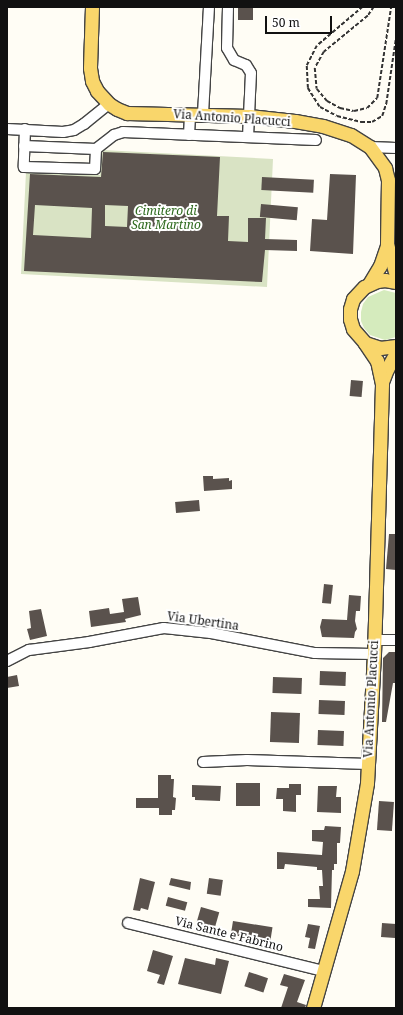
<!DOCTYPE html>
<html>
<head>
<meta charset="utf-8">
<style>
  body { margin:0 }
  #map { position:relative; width:403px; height:1015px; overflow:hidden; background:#fffdf5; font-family:"Noto Serif",serif }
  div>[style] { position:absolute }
  .green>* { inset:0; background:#d5ebbd }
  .cemetery>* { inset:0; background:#d9e3c4 }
  .building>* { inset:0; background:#5a524d; transform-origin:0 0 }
  .path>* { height:1.5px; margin-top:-0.75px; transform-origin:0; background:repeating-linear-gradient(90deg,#333 0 4px,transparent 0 6px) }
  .roads { filter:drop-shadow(1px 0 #444) drop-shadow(-1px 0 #444) drop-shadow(0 1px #444) drop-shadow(0 -1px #444) }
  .minor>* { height:10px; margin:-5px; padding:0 5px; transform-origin:5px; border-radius:5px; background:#fff }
  .major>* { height:13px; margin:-6.5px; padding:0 6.5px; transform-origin:6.5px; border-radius:6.5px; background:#f9d66b }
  span { translate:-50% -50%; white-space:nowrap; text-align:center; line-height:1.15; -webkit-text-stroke:4px #fff; paint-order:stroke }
  .street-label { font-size:12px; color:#111 }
  .park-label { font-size:12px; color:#2f6b1f; font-style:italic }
  .frame { position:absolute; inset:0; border:8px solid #111; pointer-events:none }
  .scale { position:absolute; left:265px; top:16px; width:67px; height:18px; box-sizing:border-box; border:2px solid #111; border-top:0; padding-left:5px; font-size:12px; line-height:14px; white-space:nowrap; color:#111; -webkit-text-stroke:3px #fff; paint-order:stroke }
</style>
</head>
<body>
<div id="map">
  <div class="green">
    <i style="clip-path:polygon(384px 290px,396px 293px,396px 337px,385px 340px,370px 335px,364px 328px,361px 321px,361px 312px,363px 304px,368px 297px)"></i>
  </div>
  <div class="cemetery">
    <i style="clip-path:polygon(102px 150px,273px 159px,267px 287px,21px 274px,26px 172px,100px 175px)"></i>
  </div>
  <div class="building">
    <i style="left:238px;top:7px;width:15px;height:13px"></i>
    <i style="clip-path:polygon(evenodd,103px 152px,220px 157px,217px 216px,229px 216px,228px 241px,248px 242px,248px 218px,266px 218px,265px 239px,297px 240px,297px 251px,265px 250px,262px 282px,24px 271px,30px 174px,101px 177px,103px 152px,35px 205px,92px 208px,91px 238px,33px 235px,35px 205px,103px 152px,105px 205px,128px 206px,127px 227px,105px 226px,105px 205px)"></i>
    <i style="clip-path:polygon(330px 174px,356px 175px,353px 254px,310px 251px,312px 219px,327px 220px)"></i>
    <i style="left:262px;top:177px;width:52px;height:13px;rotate:3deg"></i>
    <i style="left:261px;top:204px;width:37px;height:13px;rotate:5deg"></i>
    <i style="left:351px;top:380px;width:12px;height:16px;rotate:5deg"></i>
    <i style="clip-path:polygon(203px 476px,213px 476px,213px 479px,229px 478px,229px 481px,232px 480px,232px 489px,204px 491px)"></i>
    <i style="left:199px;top:500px;width:11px;height:24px;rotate:85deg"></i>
    <i style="clip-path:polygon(389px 534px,396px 534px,396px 570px,386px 569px)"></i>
    <i style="left:324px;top:584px;width:9px;height:19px;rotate:6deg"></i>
    <i style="clip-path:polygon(349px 595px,361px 596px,360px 611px,356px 611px,355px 621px,357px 629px,355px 632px,354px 638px,322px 637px,320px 627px,322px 619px,347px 620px)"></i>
    <i style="clip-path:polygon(138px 597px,141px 615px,125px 619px,126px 622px,91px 627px,89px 611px,109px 608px,110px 614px,124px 612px,122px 599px)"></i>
    <i style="clip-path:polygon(41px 609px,47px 636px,30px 640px,27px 629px,31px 628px,29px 611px)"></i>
    <i style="clip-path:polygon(389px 652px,396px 652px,395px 679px,395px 683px,393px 683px,386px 722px,382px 722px,383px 658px)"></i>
    <i style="left:320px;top:671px;width:26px;height:14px;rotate:2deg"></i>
    <i style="clip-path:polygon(17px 675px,19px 686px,7px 688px,7px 677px)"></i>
    <i style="left:273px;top:677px;width:29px;height:16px;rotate:2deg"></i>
    <i style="left:319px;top:700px;width:26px;height:14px;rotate:2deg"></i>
    <i style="left:271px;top:712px;width:29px;height:30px;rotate:2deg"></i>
    <i style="left:318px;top:730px;width:26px;height:15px;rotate:2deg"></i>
    <i style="clip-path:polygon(158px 775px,171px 775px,171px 779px,174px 779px,173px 797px,176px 798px,175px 810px,172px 810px,172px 815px,159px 815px,159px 808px,136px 808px,136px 798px,158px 798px)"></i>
    <i style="left:236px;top:783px;width:24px;height:23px"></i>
    <i style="clip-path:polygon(289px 784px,301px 784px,301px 795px,296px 795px,296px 812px,283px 811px,283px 799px,276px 799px,277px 788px,289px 788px)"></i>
    <i style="clip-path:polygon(192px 785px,221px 786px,220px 801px,195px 800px,195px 797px,192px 797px)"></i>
    <i style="clip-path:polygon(318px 786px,337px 786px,336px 797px,341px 797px,341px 813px,317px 812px)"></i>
    <i style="left:379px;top:801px;width:15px;height:29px;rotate:4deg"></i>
    <i style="clip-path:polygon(325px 826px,341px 827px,340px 843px,337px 843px,337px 864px,334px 864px,334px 870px,332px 870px,331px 908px,308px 907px,308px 899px,320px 899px,319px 886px,323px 886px,322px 870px,317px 870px,317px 867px,285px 864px,284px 869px,277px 869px,277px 852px,322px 855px,323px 842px,312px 841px,312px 830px,324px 830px)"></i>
    <i style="clip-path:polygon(140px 878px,155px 882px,148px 910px,141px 908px,140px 911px,133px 910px)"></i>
    <i style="clip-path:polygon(171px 878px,191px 882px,190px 890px,169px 885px)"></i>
    <i style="left:209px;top:878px;width:14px;height:16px;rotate:8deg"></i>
    <i style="left:168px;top:897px;width:20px;height:9px;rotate:15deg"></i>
    <i style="left:201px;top:907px;width:19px;height:19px;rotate:16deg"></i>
    <i style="left:233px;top:921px;width:40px;height:14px;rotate:9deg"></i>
    <i style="left:382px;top:923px;width:14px;height:14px;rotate:4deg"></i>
    <i style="clip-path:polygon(308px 924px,320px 926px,315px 949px,308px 948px,310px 938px,305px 937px)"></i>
    <i style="clip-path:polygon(153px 950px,173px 956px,164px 985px,157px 983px,160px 975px,147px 971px)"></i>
    <i style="clip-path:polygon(185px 958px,215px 965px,216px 958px,229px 961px,221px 994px,178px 984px)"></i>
    <i style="left:249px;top:972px;width:20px;height:15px;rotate:18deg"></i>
    <i style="clip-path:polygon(284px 974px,305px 980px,297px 1002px,306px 1005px,305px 1008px,281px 1008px,288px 987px,280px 985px)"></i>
  </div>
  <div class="path">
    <i style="left:363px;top:7px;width:60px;rotate:139.7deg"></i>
    <i style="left:317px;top:46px;width:22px;rotate:117deg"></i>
    <i style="left:307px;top:66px;width:22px;rotate:87deg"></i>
    <i style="left:308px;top:88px;width:22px;rotate:58deg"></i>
    <i style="left:320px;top:107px;width:19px;rotate:28deg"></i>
    <i style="left:337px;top:116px;width:25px;rotate:14deg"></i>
    <i style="left:361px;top:122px;width:11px"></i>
    <i style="left:372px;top:122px;width:12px;rotate:-31deg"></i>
    <i style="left:382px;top:116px;width:13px;rotate:-72deg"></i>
    <i style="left:386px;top:104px;width:69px;rotate:-81.6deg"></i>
    <i style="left:374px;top:7px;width:11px;rotate:124deg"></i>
    <i style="left:368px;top:16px;width:57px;rotate:140.7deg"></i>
    <i style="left:324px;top:52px;width:18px;rotate:119deg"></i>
    <i style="left:315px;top:68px;width:21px;rotate:85deg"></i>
    <i style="left:317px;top:89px;width:16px;rotate:50deg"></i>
    <i style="left:327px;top:101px;width:15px;rotate:28deg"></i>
    <i style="left:340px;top:108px;width:14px;rotate:12deg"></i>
    <i style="left:354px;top:111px;width:13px;rotate:-13deg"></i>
    <i style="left:367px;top:108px;width:14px;rotate:-45deg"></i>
    <i style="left:377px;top:98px;width:92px;rotate:-81.3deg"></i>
  </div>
  <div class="roads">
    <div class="minor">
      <i style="left:228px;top:7px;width:41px;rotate:91.4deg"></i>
      <i style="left:227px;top:48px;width:14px;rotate:60deg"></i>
      <i style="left:234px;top:60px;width:13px;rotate:23deg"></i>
      <i style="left:246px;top:65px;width:9px;rotate:58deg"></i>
      <i style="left:251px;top:73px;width:64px;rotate:92.7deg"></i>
      <i style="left:203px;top:114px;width:107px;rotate:-86.8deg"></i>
      <i style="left:7px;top:129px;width:56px;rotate:3.1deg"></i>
      <i style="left:63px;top:132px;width:11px;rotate:-10deg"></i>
      <i style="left:74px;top:130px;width:12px;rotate:-31deg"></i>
      <i style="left:84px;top:124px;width:32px;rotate:-39deg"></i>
      <i style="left:25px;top:129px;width:38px;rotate:92deg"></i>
      <i style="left:24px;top:167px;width:71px;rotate:1.6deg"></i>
      <i style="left:95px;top:169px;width:20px;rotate:-87deg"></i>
      <i style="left:189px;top:135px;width:21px;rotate:-87deg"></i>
      <i style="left:24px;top:146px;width:72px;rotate:2.4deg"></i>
      <i style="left:96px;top:149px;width:23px;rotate:-38deg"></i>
      <i style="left:114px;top:135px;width:9px;rotate:-18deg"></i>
      <i style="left:123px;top:132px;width:193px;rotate:2.4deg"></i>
      <i style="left:370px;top:147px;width:26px;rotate:2deg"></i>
      <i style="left:375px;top:640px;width:21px"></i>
      <i style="left:7px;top:661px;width:25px;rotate:-27deg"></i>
      <i style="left:29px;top:650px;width:61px;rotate:-7.6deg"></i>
      <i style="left:89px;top:642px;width:76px;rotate:-10.6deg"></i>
      <i style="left:164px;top:628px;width:47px;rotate:6.1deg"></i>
      <i style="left:211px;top:633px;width:106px;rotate:10.9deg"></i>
      <i style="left:315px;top:653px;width:59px;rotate:1deg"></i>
      <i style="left:203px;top:762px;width:44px;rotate:-2.6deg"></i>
      <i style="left:247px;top:760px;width:121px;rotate:1.9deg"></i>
      <i style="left:128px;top:923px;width:202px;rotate:13.8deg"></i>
    </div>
    <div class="major">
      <i style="left:92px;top:7px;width:61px;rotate:91.9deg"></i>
      <i style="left:90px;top:68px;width:13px;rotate:81deg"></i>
      <i style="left:92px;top:81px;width:11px;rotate:63deg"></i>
      <i style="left:97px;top:91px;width:18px;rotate:47deg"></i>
      <i style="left:109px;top:104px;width:9px;rotate:32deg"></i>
      <i style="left:117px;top:109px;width:11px;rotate:22deg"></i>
      <i style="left:127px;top:113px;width:122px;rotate:1.4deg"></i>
      <i style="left:249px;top:116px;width:46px;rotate:6.2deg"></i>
      <i style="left:295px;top:121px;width:28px;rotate:10deg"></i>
      <i style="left:323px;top:126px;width:29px;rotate:18deg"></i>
      <i style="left:351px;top:135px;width:22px;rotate:32deg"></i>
      <i style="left:370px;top:147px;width:26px;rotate:54deg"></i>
      <i style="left:385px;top:168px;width:12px;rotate:76deg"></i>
      <i style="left:388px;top:180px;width:64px;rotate:90.9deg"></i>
      <i style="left:387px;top:244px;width:32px;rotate:74deg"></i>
      <i style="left:396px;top:282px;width:11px;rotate:-170deg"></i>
      <i style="left:385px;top:280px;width:8px;rotate:173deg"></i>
      <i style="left:377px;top:281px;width:14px;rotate:155deg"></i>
      <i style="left:364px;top:287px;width:16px;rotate:133deg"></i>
      <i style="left:353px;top:299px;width:10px;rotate:107deg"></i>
      <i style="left:350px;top:309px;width:10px;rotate:90deg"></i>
      <i style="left:350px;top:319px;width:10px;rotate:73deg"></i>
      <i style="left:353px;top:329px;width:18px;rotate:49deg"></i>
      <i style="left:365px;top:343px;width:16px;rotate:18deg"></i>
      <i style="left:380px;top:348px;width:16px;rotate:-7deg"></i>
      <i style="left:369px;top:284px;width:21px;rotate:-59deg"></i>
      <i style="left:380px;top:266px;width:21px;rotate:-71deg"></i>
      <i style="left:382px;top:382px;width:14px;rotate:-69deg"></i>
      <i style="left:387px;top:369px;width:18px;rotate:-61deg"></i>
      <i style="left:313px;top:1008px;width:142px;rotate:-74.1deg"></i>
      <i style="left:352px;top:871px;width:89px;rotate:-80.3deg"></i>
      <i style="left:367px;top:783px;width:129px;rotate:-86.9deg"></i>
      <i style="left:374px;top:654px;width:270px;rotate:-88.3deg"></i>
      <i style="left:382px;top:384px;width:24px;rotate:-102deg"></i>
      <i style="left:377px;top:361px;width:22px;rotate:-124deg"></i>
    </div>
  </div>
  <div class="street-label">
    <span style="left:232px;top:118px;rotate:4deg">Via Antonio Placucci</span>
    <span style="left:203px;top:621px;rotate:8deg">Via Ubertina</span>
    <span style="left:371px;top:699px;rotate:-87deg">Via Antonio Placucci</span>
    <span style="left:229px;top:934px;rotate:14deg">Via Sante e Fabrino</span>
  </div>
  <div class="park-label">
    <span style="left:166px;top:218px">Cimitero di<br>San Martino</span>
  </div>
  <div class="frame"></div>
  <div class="scale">50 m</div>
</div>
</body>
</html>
